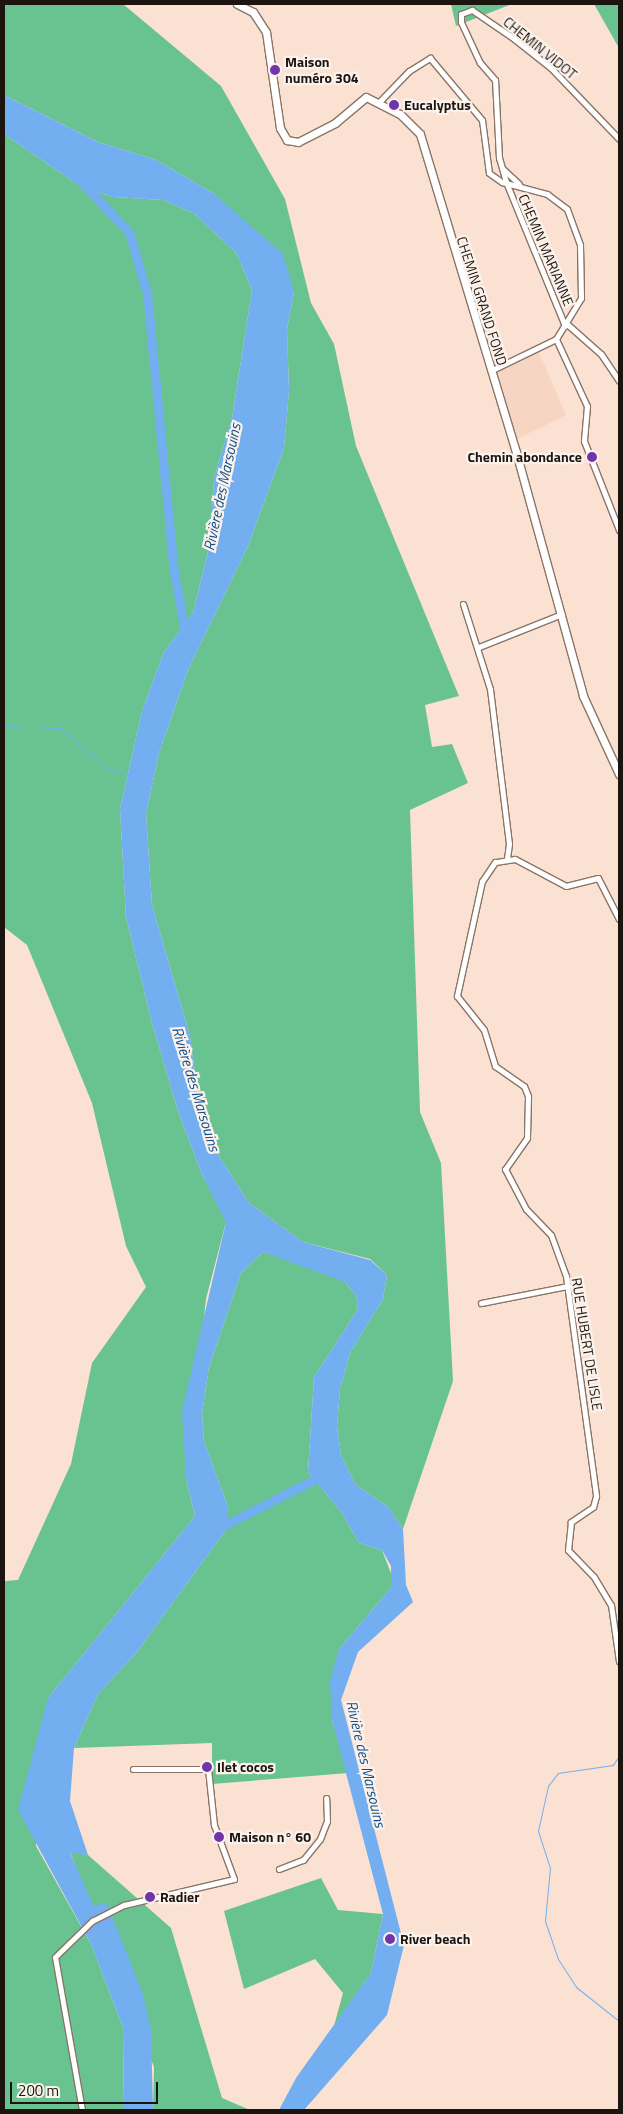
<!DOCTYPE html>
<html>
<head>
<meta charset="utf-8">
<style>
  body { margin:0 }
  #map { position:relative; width:623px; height:2114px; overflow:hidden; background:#fae1d2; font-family:"Titillium Web",sans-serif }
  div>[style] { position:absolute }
  .built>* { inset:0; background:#f6d6c2 }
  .forest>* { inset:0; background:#68c391 }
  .water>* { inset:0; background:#72aef0 }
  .stream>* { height:1px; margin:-0.5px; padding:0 0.5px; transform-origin:0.5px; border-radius:0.5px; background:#72aef0 }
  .river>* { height:9px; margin:-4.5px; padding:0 4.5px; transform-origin:4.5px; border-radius:4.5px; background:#72aef0 }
  .roads { filter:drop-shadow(1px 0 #8a7466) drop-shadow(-1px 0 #8a7466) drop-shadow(0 1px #8a7466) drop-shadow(0 -1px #8a7466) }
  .street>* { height:5px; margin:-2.5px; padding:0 2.5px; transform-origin:2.5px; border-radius:2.5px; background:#fff }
  .secondary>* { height:7px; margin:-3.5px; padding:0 3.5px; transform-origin:3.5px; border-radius:3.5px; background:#fff }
  .dots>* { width:14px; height:14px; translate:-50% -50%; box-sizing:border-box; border:2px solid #fcf2ec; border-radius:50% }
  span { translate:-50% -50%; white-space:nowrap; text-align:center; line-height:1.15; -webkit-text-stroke:4.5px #fcf2ec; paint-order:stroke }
  .street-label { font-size:14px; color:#1c140f }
  .poi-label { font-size:14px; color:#1c140f; font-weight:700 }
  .left { translate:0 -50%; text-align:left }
  .right { translate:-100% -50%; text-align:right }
  .water-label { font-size:15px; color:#0d4e8a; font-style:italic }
  .frame { position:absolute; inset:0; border:5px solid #1c140f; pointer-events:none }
  .scale { position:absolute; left:10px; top:2082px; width:148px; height:22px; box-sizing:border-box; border:2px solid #1c140f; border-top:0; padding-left:6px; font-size:15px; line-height:18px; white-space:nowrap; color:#1c140f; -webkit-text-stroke:4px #fcf2ec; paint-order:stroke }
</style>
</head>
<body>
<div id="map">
  <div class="built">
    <i style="clip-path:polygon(538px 350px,566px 415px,517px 439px,497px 371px)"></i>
  </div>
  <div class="forest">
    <i style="clip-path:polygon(4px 4px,123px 4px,221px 86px,285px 199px,311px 303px,334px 344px,356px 446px,459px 696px,425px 705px,432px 747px,452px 744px,468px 783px,410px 810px,420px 1112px,441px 1163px,453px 1381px,403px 1529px,388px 1507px,355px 1484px,341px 1455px,337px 1426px,340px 1389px,350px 1353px,383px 1299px,387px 1275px,370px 1259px,303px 1242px,249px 1203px,203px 1131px,190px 1036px,152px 905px,146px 814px,159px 753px,188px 670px,248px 546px,284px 448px,289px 391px,287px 329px,294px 292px,241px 219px,213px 193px,156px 160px,98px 142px,4px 95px)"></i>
    <i style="clip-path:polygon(451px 4px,512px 4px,456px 26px)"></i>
    <i style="clip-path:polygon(594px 4px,619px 4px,619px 48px)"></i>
    <i style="clip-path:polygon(4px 134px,83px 188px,113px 197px,163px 200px,195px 214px,237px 254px,252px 290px,232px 418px,214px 479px,210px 543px,193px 613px,164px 652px,142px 711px,120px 809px,126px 917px,152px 1023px,178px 1111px,203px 1177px,221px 1206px,226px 1222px,206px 1299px,186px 1479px,195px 1516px,48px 1698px,36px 1846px,91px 1944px,124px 2030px,123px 2110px,4px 2110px,4px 1586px,5px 1581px,18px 1580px,71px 1464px,92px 1363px,146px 1287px,126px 1246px,92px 1103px,27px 945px,4px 927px)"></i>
    <i style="clip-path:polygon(263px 1252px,324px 1271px,345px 1282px,356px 1295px,358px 1309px,314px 1377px,308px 1472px,342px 1513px,359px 1543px,382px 1550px,392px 1576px,391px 1588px,339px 1649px,332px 1720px,348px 1773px,212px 1784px,212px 1743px,74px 1748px,98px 1694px,137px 1652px,228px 1527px,228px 1507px,204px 1441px,202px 1414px,209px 1367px,241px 1273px)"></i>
    <i style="clip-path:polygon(70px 1852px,88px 1855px,171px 1928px,222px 2098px,250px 2110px,153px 2110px,154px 2067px)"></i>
    <i style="clip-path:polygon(321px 1878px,338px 1910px,383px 1914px,371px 1973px,334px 2026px,343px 1993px,315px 1959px,244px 1989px,224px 1911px)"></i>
  </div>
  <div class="water">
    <i style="clip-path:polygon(4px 95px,98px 142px,156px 160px,213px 193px,283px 254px,294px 292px,287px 329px,289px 391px,284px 448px,248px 546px,188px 670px,159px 753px,146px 814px,152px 905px,190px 1036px,203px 1131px,249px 1203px,303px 1242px,370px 1260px,387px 1275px,383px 1299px,350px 1353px,340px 1389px,337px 1426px,341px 1455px,355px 1484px,388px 1507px,403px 1529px,406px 1585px,413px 1602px,358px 1652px,341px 1700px,404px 1945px,387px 2015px,304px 2110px,279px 2110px,296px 2078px,371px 1973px,383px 1914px,332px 1720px,330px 1681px,339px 1649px,391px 1588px,391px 1566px,382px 1550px,359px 1543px,342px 1513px,308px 1472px,314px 1377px,358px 1309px,356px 1295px,345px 1282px,263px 1252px,241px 1273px,209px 1367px,202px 1414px,204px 1441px,228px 1507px,228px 1527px,137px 1652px,98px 1694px,74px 1748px,70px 1801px,88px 1855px,70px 1853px,93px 1905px,107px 1904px,143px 1994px,151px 2030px,153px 2110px,123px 2110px,124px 2030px,91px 1944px,18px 1810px,48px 1698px,195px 1516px,186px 1479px,182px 1411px,226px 1222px,203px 1177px,178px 1111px,152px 1023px,126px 917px,120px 809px,142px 711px,164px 652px,193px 613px,210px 543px,214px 479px,232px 418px,252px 290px,237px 254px,195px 214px,163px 200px,113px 197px,83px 188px,4px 134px)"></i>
  </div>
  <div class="stream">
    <i style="left:4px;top:726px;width:56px;rotate:2deg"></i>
    <i style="left:60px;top:728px;width:61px;rotate:41deg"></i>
    <i style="left:106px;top:768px;width:24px;rotate:15deg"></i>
    <i style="left:619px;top:1756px;width:11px;rotate:124deg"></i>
    <i style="left:613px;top:1765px;width:56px;rotate:171.7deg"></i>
    <i style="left:558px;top:1773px;width:16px;rotate:128deg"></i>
    <i style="left:548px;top:1786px;width:46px;rotate:102.5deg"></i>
    <i style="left:538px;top:1831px;width:39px;rotate:72deg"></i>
    <i style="left:550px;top:1868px;width:53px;rotate:95.4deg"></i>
    <i style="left:545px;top:1921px;width:40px;rotate:71.1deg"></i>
    <i style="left:558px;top:1959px;width:33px;rotate:57deg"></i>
    <i style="left:576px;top:1987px;width:55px;rotate:38.3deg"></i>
  </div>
  <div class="river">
    <i style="left:79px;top:180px;width:72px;rotate:46.1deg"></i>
    <i style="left:129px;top:232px;width:64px;rotate:73.6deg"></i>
    <i style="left:147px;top:293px;width:273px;rotate:84.5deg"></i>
    <i style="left:173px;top:565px;width:74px;rotate:79.9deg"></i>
    <i style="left:217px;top:1529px;width:117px;rotate:-27deg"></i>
  </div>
  <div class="roads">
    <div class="street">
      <i style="left:380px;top:101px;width:42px;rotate:-46deg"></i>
      <i style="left:409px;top:71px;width:25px;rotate:-32deg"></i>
      <i style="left:430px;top:58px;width:81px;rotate:50deg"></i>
      <i style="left:482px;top:120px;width:53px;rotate:82.5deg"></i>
      <i style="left:489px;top:173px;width:16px;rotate:35deg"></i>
      <i style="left:502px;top:182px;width:47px;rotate:14.9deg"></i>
      <i style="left:547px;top:194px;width:25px;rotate:37deg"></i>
      <i style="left:567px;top:209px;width:38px;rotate:70deg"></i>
      <i style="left:580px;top:245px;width:53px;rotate:88.9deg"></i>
      <i style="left:581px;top:298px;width:48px;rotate:121.4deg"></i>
      <i style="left:556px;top:339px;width:71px;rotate:154.2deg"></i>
      <i style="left:503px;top:169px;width:22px;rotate:43deg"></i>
      <i style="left:567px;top:324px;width:45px;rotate:41.4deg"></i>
      <i style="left:601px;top:354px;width:32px;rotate:56deg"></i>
      <i style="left:565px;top:326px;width:156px;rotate:-112.3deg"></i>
      <i style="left:506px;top:182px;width:25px;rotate:-106deg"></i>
      <i style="left:499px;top:158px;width:78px;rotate:-92.9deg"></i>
      <i style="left:495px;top:80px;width:23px;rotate:-131deg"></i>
      <i style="left:480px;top:63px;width:45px;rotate:-114.9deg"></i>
      <i style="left:461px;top:22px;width:8px;rotate:-90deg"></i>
      <i style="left:461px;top:14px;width:12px;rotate:-20deg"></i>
      <i style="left:472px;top:10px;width:50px;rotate:34.3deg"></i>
      <i style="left:513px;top:38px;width:48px;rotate:38.3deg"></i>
      <i style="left:551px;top:68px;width:98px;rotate:46.2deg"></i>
      <i style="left:556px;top:339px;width:74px;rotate:65.2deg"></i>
      <i style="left:587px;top:406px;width:35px;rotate:95deg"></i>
      <i style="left:584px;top:441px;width:96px;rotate:68.5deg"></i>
      <i style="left:463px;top:604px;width:89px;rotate:72.4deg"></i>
      <i style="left:490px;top:689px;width:156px;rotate:83deg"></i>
      <i style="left:509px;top:844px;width:15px;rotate:98deg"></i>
      <i style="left:479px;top:647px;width:89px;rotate:-21.7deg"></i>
      <i style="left:619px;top:919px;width:46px;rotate:-117.1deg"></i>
      <i style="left:598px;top:878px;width:33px;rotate:166deg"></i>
      <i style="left:566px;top:886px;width:58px;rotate:-152.1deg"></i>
      <i style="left:515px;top:859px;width:20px;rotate:171deg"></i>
      <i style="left:495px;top:862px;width:23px;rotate:124deg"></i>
      <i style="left:482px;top:881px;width:118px;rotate:102.3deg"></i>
      <i style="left:457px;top:996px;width:43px;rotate:51.5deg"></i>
      <i style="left:484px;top:1030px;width:38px;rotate:73deg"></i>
      <i style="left:495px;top:1066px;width:35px;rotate:35deg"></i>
      <i style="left:524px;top:1086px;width:11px;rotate:68deg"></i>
      <i style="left:528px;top:1096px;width:42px;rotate:91.4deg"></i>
      <i style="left:527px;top:1138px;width:38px;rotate:125deg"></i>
      <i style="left:505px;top:1169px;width:45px;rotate:62.3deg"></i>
      <i style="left:526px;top:1209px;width:36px;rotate:46deg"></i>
      <i style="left:551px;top:1235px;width:44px;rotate:69.9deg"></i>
      <i style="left:566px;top:1276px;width:222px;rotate:82.2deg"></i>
      <i style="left:596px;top:1496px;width:11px;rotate:105deg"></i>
      <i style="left:593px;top:1507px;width:27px;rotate:146deg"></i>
      <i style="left:571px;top:1522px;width:28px;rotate:96deg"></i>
      <i style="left:568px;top:1550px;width:37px;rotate:46deg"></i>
      <i style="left:594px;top:1577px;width:33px;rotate:59deg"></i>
      <i style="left:611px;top:1605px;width:57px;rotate:81.9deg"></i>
      <i style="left:481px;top:1303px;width:89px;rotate:-11.1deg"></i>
      <i style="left:279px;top:1869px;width:26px;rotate:-21deg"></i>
      <i style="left:303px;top:1860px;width:27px;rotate:-51deg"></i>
      <i style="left:320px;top:1839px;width:19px;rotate:-69deg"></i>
      <i style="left:327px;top:1821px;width:23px;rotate:-92deg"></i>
      <i style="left:82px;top:2110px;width:155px;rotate:-100deg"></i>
      <i style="left:55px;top:1957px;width:52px;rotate:-44.2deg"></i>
      <i style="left:92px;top:1921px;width:36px;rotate:-27deg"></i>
      <i style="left:124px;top:1905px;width:113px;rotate:-13.3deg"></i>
      <i style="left:234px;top:1879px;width:58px;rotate:-110.3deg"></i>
      <i style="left:214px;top:1825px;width:56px;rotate:-96.1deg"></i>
      <i style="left:208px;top:1769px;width:75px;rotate:180deg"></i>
    </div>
    <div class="secondary">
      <i style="left:237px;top:4px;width:18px;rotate:27deg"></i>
      <i style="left:253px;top:12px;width:24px;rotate:57deg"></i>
      <i style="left:266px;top:32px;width:97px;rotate:81.7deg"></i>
      <i style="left:280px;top:128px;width:14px;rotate:60deg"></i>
      <i style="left:287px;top:140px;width:11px;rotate:10deg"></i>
      <i style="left:298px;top:142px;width:42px;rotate:-27.2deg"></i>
      <i style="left:335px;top:123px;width:40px;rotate:-40deg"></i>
      <i style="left:366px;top:97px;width:38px;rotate:27deg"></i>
      <i style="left:400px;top:114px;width:28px;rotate:45deg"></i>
      <i style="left:420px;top:134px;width:332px;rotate:73.2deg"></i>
      <i style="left:516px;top:452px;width:253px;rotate:74.6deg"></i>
      <i style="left:583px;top:696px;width:86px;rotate:65.2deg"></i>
    </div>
  </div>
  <div class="dots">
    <i style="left:275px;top:70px;background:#7134a9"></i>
    <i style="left:394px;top:105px;background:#7134a9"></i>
    <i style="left:592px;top:457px;background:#7134a9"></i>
    <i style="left:207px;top:1767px;background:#7134a9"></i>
    <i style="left:219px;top:1837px;background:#7134a9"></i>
    <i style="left:150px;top:1897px;background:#7134a9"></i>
    <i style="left:390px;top:1939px;background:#7134a9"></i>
  </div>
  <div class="street-label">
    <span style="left:540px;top:48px;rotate:39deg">CHEMIN VIDOT</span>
    <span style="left:546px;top:250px;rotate:67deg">CHEMIN MARIANNE</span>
    <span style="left:482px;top:301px;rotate:72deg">CHEMIN GRAND FOND</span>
    <span style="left:587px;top:1344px;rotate:81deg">RUE HUBERT DE LISLE</span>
  </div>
  <div class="poi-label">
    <span class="left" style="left:285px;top:70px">Maison<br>numéro 304</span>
    <span class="left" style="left:404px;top:105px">Eucalyptus</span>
    <span class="right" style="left:582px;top:457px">Chemin abondance</span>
    <span class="left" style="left:217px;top:1767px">Ilet cocos</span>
    <span class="left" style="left:229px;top:1837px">Maison n° 60</span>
    <span class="left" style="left:160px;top:1897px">Radier</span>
    <span class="left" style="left:400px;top:1939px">River beach</span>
  </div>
  <div class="water-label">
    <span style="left:222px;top:487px;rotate:-78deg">Rivière des Marsouins</span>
    <span style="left:196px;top:1089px;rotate:73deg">Rivière des Marsouins</span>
    <span style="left:366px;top:1764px;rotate:77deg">Rivière des Marsouins</span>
  </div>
  <div class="frame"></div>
  <div class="scale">200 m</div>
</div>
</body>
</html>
